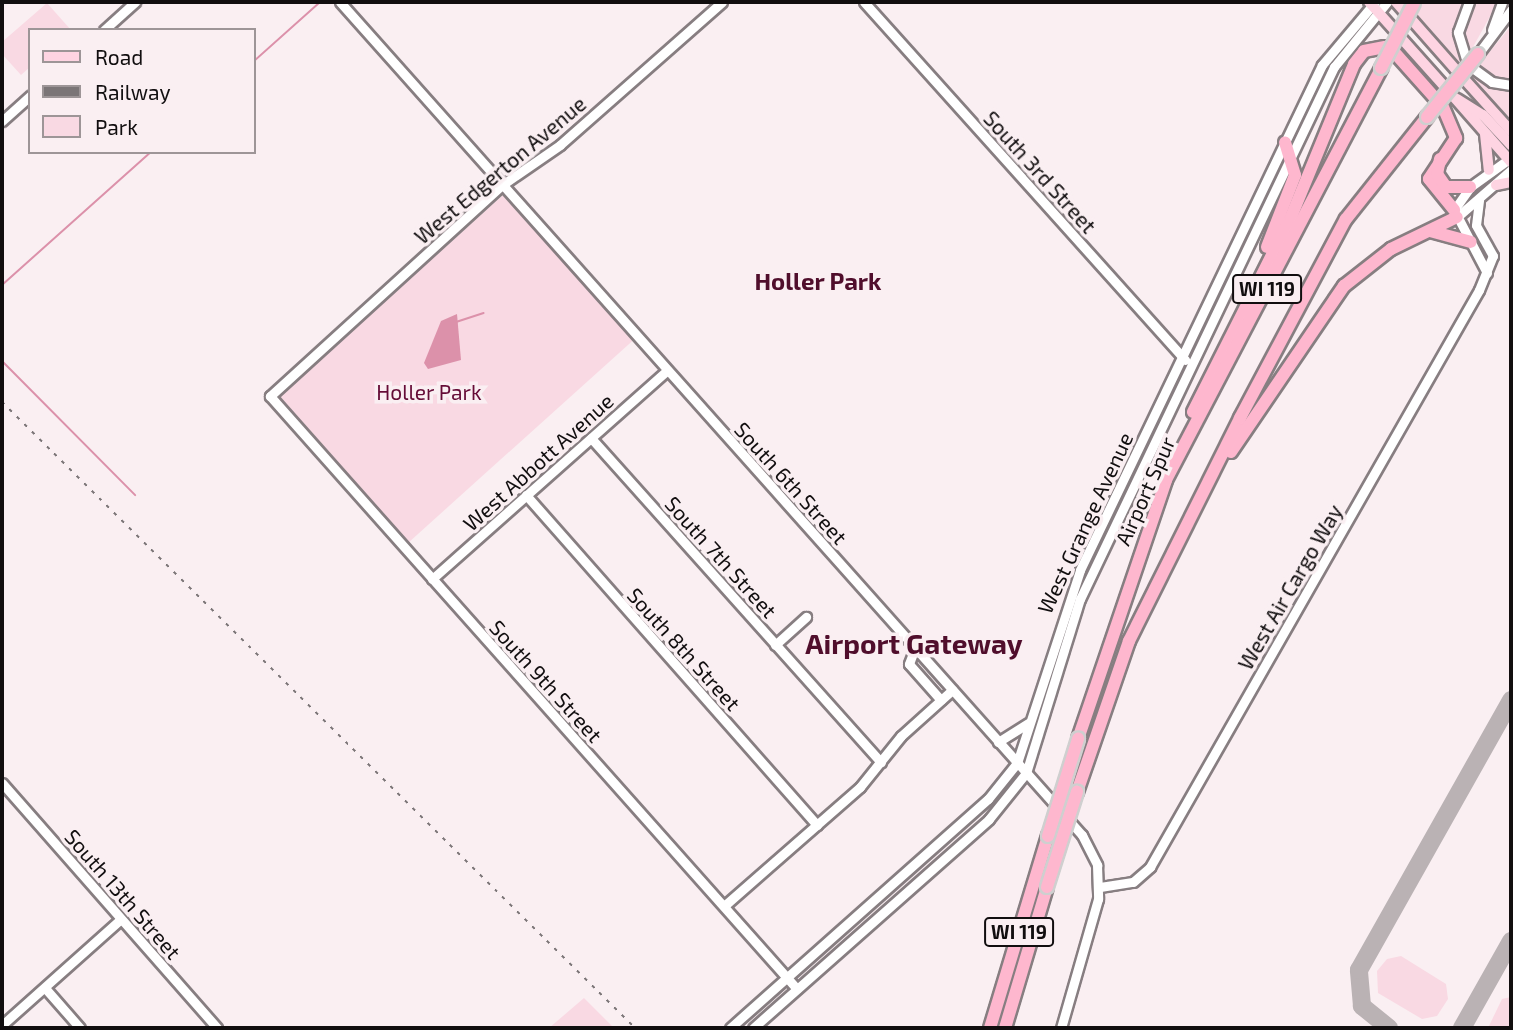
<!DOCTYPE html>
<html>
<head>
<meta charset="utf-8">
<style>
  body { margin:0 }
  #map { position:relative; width:1513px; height:1030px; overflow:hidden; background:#faeff2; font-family:"Exo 2",sans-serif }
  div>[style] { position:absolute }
  .green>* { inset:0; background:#f9d9e3; transform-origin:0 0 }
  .water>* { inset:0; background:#dc91aa }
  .stream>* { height:2px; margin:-1px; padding:0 1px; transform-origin:1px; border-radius:1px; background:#dc91aa }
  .taxiway>* { height:18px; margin:-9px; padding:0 9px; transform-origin:9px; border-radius:9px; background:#bab2b4 }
  .roads { filter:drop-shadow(2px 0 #877e81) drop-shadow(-2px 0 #877e81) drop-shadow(0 2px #877e81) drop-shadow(0 -2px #877e81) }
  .minor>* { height:9px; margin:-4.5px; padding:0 4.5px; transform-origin:4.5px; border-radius:4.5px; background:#fff }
  .major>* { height:10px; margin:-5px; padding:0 5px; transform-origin:5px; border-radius:5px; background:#fed4e2 }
  .highway>* { height:12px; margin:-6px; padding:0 6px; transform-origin:6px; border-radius:6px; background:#feb7ce }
  .rail>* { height:2px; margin-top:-1px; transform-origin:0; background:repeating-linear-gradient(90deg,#7b7577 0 3.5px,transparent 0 10.5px) }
  .bridges { filter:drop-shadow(2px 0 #cfcfcf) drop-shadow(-2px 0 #cfcfcf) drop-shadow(0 2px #cfcfcf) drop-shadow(0 -2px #cfcfcf) }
  .highway-bridge>* { height:12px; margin:-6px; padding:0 6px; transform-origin:6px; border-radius:6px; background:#feb7ce }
  span { translate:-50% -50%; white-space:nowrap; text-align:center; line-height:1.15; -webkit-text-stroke:7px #faeff2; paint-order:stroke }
  .shield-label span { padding:2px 5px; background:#faeff2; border:2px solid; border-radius:5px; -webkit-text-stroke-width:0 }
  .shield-label { font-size:19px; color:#110e0f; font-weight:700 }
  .street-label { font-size:21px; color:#110e0f }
  .park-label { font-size:21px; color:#650c37 }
  .quarter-label { font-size:24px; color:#500e2c; font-weight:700 }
  .district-label { font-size:28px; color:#500e2c; font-weight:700 }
  .frame { position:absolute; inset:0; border:4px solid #110e0f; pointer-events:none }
  .legend { position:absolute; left:28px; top:28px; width:228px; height:126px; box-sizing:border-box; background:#faeff2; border:2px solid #9d9597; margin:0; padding:9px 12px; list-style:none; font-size:21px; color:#110e0f }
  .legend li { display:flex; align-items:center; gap:14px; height:35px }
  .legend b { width:35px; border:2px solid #9d9597 }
</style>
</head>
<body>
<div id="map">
  <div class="green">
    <i style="clip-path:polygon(1423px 2px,1466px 2px,1455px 31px,1460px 65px,1415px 16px)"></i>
    <i style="clip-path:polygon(1475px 2px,1498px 2px,1468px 56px,1461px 33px)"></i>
    <i style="clip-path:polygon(47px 3px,71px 30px,30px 30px,30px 67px,21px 75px,2px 54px,2px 42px)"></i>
    <i style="clip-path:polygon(1511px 26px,1511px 82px,1491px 78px,1477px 67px)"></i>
    <i style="clip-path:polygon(1473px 72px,1511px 88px,1511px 123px,1470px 76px)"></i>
    <i style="left:503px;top:195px;width:195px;height:303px;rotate:48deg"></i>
    <i style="clip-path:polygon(1401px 956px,1446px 984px,1448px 999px,1437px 1016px,1422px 1019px,1378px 993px,1377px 971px,1387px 959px)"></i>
    <i style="clip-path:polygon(1511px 997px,1511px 1028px,1488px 1028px,1502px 999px)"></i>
    <i style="clip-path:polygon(584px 998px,614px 1028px,549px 1028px)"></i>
  </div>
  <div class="water">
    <i style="clip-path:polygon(457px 314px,461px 360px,428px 369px,424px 363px,441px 321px)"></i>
  </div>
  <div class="stream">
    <i style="left:254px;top:61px;width:89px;rotate:-41.8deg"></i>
    <i style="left:2px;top:285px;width:200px;rotate:-41.8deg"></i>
    <i style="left:456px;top:322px;width:29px;rotate:-18deg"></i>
    <i style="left:2px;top:361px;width:189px;rotate:45.2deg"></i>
  </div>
  <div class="taxiway">
    <i style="left:1389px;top:1028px;width:35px;rotate:-141deg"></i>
    <i style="left:1362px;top:1006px;width:36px;rotate:-95deg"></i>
    <i style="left:1359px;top:970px;width:310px;rotate:-60.6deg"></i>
    <i style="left:1462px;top:1028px;width:100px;rotate:-60.6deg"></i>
  </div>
  <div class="roads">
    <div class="minor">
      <i style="left:340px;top:2px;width:1116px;rotate:48.31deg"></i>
      <i style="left:1082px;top:835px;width:34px;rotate:63deg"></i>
      <i style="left:1097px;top:865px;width:34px;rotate:88deg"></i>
      <i style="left:1098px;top:899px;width:134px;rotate:106deg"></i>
      <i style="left:722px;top:2px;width:216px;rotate:138.6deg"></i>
      <i style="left:560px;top:145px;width:70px;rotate:145.4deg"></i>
      <i style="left:502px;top:185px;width:314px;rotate:137.7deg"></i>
      <i style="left:270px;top:396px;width:793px;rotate:48.37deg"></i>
      <i style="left:864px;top:2px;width:481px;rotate:48.1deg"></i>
      <i style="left:104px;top:30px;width:42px;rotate:-42.1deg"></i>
      <i style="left:1492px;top:30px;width:30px;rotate:-70deg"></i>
      <i style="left:1478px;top:54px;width:55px;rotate:-53.1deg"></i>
      <i style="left:1466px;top:59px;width:28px;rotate:-107deg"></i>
      <i style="left:1458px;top:32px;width:32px;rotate:-70deg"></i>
      <i style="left:1474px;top:69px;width:22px;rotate:36deg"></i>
      <i style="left:1492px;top:82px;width:19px;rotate:9deg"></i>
      <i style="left:2px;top:121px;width:38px;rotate:-42deg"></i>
      <i style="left:1457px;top:217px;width:72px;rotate:-41deg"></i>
      <i style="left:1487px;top:273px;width:71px;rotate:-117.6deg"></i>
      <i style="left:1454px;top:210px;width:28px;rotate:-55deg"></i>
      <i style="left:1470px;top:187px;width:48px;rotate:-35.7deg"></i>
      <i style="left:591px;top:438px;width:435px;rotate:48.2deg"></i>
      <i style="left:526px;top:495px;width:440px;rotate:48.6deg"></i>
      <i style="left:432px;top:579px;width:314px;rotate:-41.6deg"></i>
      <i style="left:775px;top:645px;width:42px;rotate:-42.1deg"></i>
      <i style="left:915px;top:648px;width:17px;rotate:111deg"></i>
      <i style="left:909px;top:664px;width:48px;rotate:48.4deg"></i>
      <i style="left:998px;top:742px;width:36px;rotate:-32deg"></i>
      <i style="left:2px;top:783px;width:326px;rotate:48.7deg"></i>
      <i style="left:1100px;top:887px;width:33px;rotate:-9deg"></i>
      <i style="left:1133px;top:882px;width:23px;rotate:-41deg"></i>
      <i style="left:1150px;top:867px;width:664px;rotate:-60.31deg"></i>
      <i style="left:1479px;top:290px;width:37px;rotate:-68deg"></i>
      <i style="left:1493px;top:256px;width:35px;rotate:-119deg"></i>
      <i style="left:1476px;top:225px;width:25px;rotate:-83deg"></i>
      <i style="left:724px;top:906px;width:181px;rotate:-41.2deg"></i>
      <i style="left:860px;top:787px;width:65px;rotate:-51.2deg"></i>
      <i style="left:901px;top:736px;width:69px;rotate:-42deg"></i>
      <i style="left:45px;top:988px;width:53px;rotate:48.8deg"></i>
      <i style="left:2px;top:1025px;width:159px;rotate:-41.7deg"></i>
      <i style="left:730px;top:1028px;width:345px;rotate:-41.6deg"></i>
      <i style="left:988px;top:799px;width:46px;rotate:-51.1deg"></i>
      <i style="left:1017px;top:763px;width:203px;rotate:-71.9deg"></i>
      <i style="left:1080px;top:570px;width:560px;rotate:-64.4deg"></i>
      <i style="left:1322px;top:65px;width:82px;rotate:-49.9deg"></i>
      <i style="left:753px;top:1028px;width:315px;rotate:-41.5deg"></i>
      <i style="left:989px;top:819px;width:59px;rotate:-51.2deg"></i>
      <i style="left:1026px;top:773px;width:182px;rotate:-72.8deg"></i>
      <i style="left:1080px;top:599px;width:590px;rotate:-64.48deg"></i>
      <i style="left:1334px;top:67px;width:84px;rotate:-50.8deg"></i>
    </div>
    <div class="major">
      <i style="left:1369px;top:2px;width:36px;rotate:48deg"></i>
      <i style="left:1396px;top:2px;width:11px;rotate:49deg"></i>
      <i style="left:1412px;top:20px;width:68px;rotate:48.6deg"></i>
      <i style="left:1402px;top:39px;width:63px;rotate:48.2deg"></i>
      <i style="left:1465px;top:80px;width:69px;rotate:48deg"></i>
      <i style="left:1453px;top:96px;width:88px;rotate:48.7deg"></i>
      <i style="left:1457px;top:99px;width:31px;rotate:32deg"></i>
      <i style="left:1483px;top:115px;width:41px;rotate:47deg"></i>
      <i style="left:1485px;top:134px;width:36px;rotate:84deg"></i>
      <i style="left:1496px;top:185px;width:15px;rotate:-11deg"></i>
    </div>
    <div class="highway">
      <i style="left:1395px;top:53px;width:60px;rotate:48.4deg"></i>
      <i style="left:1443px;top:107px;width:34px;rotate:67deg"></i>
      <i style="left:1456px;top:138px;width:49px;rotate:123.4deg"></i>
      <i style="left:1429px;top:179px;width:40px;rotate:51deg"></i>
      <i style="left:1440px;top:159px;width:15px;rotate:101deg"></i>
      <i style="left:1437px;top:174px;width:16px;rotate:55deg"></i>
      <i style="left:1446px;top:187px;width:24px"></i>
      <i style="left:1430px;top:231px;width:42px;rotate:15deg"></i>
      <i style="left:1267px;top:247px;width:77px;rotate:-68.7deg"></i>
      <i style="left:1295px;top:175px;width:34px;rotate:-107deg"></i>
      <i style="left:1193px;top:412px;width:218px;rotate:-63.3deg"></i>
      <i style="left:1291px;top:217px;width:165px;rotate:-67.6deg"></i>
      <i style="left:1354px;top:64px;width:16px;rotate:-52deg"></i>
      <i style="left:1364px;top:51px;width:21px;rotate:-11deg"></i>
      <i style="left:1231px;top:452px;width:201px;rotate:-55.8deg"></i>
      <i style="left:1344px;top:286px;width:60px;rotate:-38.2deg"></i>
      <i style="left:1391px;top:249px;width:73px;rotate:-25.9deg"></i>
      <i style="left:1078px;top:739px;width:274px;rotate:-71.2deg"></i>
      <i style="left:1166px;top:480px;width:465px;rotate:-62.4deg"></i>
      <i style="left:1077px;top:792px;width:160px;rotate:-71deg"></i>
      <i style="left:1129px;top:641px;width:249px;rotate:-63.5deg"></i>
      <i style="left:1240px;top:418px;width:225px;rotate:-62deg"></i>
      <i style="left:1346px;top:219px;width:130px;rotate:-51.5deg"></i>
      <i style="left:990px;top:1028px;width:201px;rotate:-73.2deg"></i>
      <i style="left:1005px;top:1028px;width:147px;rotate:-73.4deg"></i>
    </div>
  </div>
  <div class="rail">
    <i style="left:2px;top:402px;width:890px;rotate:44.68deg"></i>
  </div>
  <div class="bridges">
    <div class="highway-bridge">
      <i style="left:1381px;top:68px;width:73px;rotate:-63.1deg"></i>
      <i style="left:1427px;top:117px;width:81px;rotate:-51deg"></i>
      <i style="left:1048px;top:836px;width:102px;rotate:-72.8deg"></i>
      <i style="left:1047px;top:887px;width:100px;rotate:-72.5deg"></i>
    </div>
  </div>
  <div class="shield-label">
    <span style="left:1267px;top:289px">WI 119</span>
    <span style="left:1019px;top:932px">WI 119</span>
  </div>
  <div class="street-label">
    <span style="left:500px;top:170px;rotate:-40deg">West Edgerton Avenue</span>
    <span style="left:1040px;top:172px;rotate:48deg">South 3rd Street</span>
    <span style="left:538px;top:462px;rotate:-42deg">West Abbott Avenue</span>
    <span style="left:791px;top:483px;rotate:48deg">South 6th Street</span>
    <span style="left:1145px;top:491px;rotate:-66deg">Airport Spur</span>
    <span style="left:1085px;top:523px;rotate:-65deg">West Grange Avenue</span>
    <span style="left:721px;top:557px;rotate:48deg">South 7th Street</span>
    <span style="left:1290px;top:587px;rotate:-60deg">West Air Cargo Way</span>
    <span style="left:684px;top:649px;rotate:48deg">South 8th Street</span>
    <span style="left:546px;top:681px;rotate:48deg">South 9th Street</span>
    <span style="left:123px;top:894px;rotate:49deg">South 13th Street</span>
  </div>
  <div class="park-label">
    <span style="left:429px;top:392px">Holler Park</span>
  </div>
  <div class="quarter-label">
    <span style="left:818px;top:281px">Holler Park</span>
  </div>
  <div class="district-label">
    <span style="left:914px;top:643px">Airport Gateway</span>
  </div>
  <div class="frame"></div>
  <ul class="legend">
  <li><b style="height:9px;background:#fed4e2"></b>Road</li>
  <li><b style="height:9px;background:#7b7577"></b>Railway</li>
  <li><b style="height:19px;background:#f9d9e3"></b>Park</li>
  </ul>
</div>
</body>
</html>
